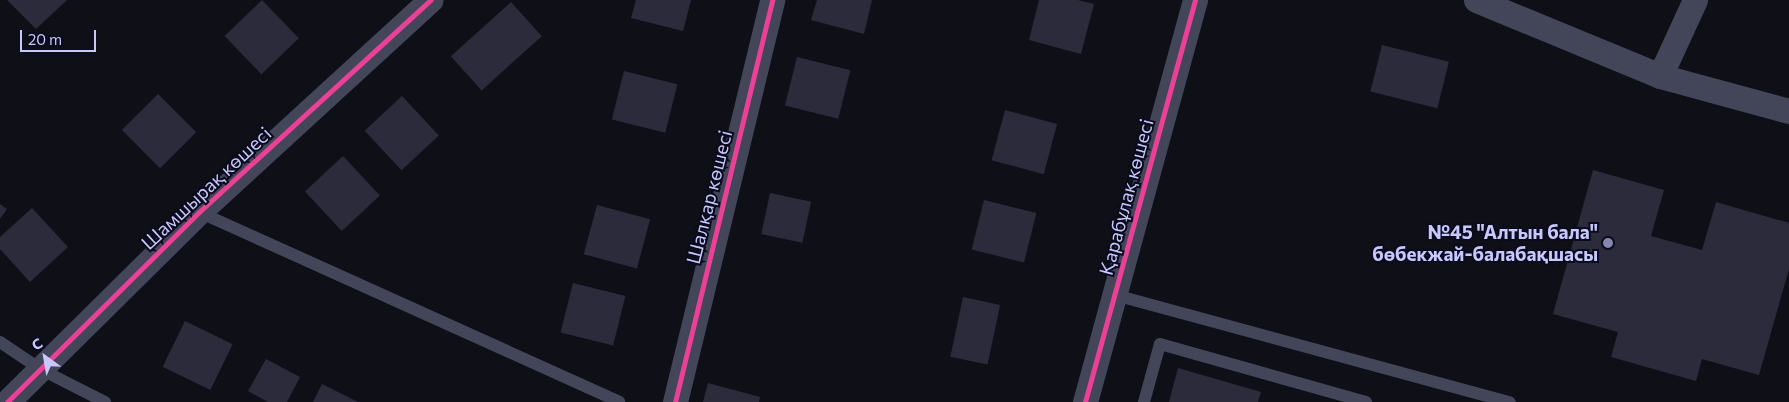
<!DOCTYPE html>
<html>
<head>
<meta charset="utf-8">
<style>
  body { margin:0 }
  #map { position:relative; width:1789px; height:402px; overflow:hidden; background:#0f0f18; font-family:Commissioner,sans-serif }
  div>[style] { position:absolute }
  .building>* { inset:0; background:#2c2b3c; transform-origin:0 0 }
  .service>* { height:12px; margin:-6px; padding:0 6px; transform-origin:6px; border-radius:6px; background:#434559 }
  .minor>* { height:25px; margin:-12.5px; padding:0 12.5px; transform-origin:12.5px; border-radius:12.5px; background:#434559 }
  .cycleway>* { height:5px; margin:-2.5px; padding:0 2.5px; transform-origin:2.5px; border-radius:2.5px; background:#ea4096 }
  .dots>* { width:14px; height:14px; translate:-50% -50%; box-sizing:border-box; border:2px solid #0b0b1c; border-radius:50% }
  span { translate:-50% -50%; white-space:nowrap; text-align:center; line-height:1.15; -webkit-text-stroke:4px #0b0b1c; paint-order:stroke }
  .street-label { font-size:19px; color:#c6c8ff }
  .poi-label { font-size:19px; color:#c6c8ff; font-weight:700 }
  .right { translate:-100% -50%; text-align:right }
  .north { position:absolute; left:20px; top:332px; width:50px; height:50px; -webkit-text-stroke:4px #0b0b1c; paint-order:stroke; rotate:328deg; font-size:14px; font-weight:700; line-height:20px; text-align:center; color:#c6c8ff }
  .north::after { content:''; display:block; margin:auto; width:18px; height:22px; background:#c6c8ff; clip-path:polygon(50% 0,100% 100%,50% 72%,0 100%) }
  .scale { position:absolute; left:20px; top:30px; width:76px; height:22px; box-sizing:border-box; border:2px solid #c6c8ff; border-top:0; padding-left:6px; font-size:15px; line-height:18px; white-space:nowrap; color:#c6c8ff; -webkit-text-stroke:4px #0b0b1c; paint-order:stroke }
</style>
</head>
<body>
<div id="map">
  <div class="building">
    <i style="clip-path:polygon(7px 0,67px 0,36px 29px)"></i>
    <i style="left:262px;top:0;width:53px;height:52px;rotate:46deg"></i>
    <i style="clip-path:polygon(636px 0,691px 0,683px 31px,631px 18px)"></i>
    <i style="clip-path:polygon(817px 0,872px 0,864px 34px,811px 20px)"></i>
    <i style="clip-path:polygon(1039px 0,1078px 0,1094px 4px,1081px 54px,1029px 40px)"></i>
    <i style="left:511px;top:2px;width:46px;height:81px;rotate:48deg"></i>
    <i style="left:1382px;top:45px;width:69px;height:48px;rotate:14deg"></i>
    <i style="left:797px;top:57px;width:55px;height:50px;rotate:14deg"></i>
    <i style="left:624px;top:71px;width:55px;height:50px;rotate:14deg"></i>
    <i style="left:158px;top:94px;width:54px;height:51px;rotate:45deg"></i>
    <i style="left:402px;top:96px;width:54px;height:51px;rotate:47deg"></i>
    <i style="left:1005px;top:110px;width:54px;height:52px;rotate:15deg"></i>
    <i style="left:343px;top:156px;width:54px;height:52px;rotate:47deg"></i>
    <i style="clip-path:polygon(1593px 170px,1664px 190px,1651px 236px,1702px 250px,1716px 202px,1789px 223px,1789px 269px,1759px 375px,1702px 359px,1696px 381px,1611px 357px,1618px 332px,1553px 314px)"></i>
    <i style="left:770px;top:193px;width:42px;height:42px;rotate:12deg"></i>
    <i style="left:984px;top:200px;width:54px;height:51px;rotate:14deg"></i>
    <i style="clip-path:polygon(0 204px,7px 209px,0 219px)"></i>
    <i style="left:597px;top:205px;width:55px;height:51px;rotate:15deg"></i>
    <i style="clip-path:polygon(32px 208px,68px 247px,30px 282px,0 249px,0 237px)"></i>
    <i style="left:573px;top:283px;width:54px;height:51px;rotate:14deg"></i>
    <i style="left:963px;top:297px;width:38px;height:61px;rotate:12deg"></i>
    <i style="left:185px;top:321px;width:53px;height:51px;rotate:26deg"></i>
    <i style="clip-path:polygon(266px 359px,300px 377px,287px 402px,268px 402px,248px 391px)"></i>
    <i style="clip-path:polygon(1178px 368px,1261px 392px,1258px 402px,1169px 402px)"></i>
    <i style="clip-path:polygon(708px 383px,760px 397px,759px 402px,703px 402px)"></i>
    <i style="clip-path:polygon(322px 384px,358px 402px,313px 402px)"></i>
  </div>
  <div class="service">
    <i style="left:199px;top:212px;width:461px;rotate:24.3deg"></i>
    <i style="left:1115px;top:295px;width:409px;rotate:15.2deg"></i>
    <i style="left:0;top:342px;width:48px;rotate:34deg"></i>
    <i style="left:40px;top:369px;width:73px;rotate:26.9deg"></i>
    <i style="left:1144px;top:402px;width:60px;rotate:-74.6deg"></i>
    <i style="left:1160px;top:344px;width:214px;rotate:15.7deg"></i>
  </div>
  <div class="minor">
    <i style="left:1476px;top:0;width:199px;rotate:22.4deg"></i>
    <i style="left:1660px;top:76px;width:134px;rotate:15.2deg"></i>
    <i style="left:1660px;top:76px;width:84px;rotate:-65.3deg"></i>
    <i style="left:7px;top:402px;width:270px;rotate:-44.7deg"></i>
    <i style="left:199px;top:212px;width:314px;rotate:-42.5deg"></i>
    <i style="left:675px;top:402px;width:414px;rotate:-76.4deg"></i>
    <i style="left:1085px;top:402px;width:417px;rotate:-74.7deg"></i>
  </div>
  <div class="cycleway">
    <i style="left:7px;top:402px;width:270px;rotate:-44.7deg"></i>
    <i style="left:199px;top:212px;width:314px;rotate:-42.5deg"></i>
    <i style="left:675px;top:402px;width:414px;rotate:-76.4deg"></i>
    <i style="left:1085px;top:402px;width:417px;rotate:-74.7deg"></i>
  </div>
  <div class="dots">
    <i style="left:1608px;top:243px;background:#8687ae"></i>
  </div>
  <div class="street-label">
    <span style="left:206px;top:188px;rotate:-43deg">Шамшырақ көшесі</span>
    <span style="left:709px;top:197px;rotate:-76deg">Шалқар көшесі</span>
    <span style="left:1126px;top:197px;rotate:-75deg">Қарабұлақ көшесі</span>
  </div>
  <div class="poi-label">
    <span class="right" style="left:1598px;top:243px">№45 "Алтын бала"<br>бөбекжай-балабақшасы</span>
  </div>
  <div class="north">С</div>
  <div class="scale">20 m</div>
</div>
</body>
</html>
